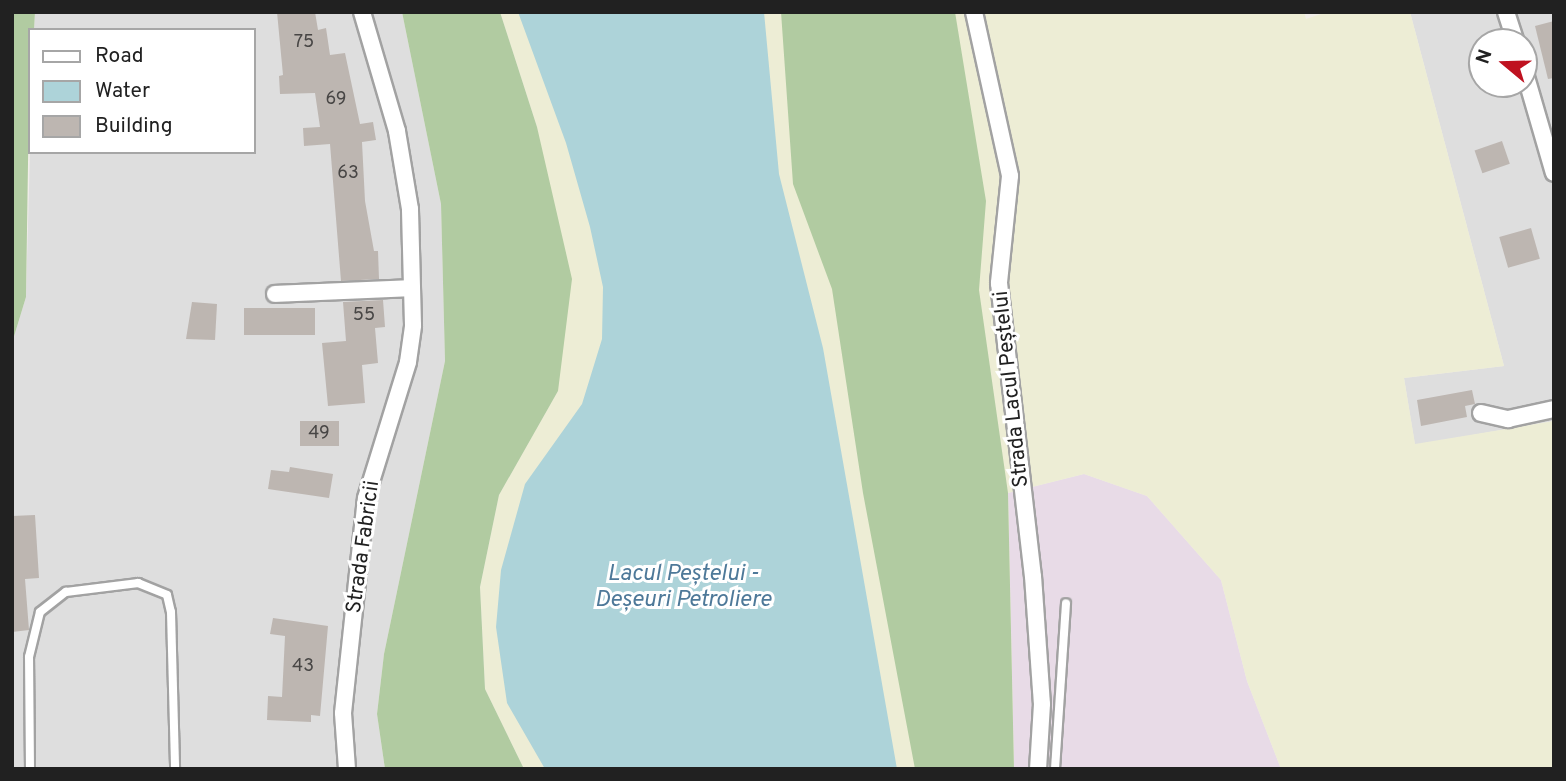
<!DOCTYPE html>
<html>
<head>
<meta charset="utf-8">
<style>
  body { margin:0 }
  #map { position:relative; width:1566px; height:781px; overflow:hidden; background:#f0ede8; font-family:Overpass,sans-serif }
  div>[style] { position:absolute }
  .residential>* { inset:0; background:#dedede }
  .industrial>* { inset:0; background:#e8dbe7 }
  .farmland>* { inset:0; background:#ededd5 }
  .forest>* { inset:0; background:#b1cba1 }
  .water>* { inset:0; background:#add3d9 }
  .building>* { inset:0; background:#bdb6b1; transform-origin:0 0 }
  .roads { filter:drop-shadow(2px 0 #a2a2a2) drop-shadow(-2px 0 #a2a2a2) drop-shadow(0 2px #a2a2a2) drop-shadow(0 -2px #a2a2a2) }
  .service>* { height:8px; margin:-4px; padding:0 4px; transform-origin:4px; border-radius:4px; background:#fff }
  .minor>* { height:16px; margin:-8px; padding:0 8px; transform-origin:8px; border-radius:8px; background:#fff }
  span { translate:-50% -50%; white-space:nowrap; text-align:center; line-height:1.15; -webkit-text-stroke:6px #fff; paint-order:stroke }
  .number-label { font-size:18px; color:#484645 }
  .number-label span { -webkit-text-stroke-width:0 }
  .street-label { font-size:21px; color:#212121 }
  .water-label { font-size:23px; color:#4e7999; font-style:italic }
  .frame { position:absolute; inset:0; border:14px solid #212121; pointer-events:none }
  .legend { position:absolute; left:28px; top:28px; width:228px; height:126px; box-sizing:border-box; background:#fff; border:2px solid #a6a6a6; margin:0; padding:9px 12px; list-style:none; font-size:21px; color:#212121 }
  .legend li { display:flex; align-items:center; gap:14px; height:35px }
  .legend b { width:35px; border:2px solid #a6a6a6 }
  .north { position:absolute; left:1468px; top:28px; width:70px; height:70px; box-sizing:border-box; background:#fff; border:2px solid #a6a6a6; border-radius:50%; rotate:289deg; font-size:19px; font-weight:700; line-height:28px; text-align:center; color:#212121 }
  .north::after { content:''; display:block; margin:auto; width:24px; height:32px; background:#bf1220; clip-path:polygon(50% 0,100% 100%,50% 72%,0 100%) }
</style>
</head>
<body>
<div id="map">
  <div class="residential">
    <i style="clip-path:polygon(35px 12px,402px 12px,441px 204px,445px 361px,384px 654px,377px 714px,385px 769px,12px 769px,12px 343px,26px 297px,30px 152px,254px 152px,254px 30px,34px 30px)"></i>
    <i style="clip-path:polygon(evenodd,1410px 12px,1554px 12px,1554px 421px,1415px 445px,1404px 378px,1504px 366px,1410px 12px,1482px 42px,1524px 42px,1524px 84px,1482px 84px,1482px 42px)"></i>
  </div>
  <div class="industrial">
    <i style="clip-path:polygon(1084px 474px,1147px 496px,1221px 580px,1247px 681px,1281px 769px,1014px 769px,1008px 493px)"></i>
  </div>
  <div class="farmland">
    <i style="clip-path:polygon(500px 12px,1304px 12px,1306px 19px,1327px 12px,1410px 12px,1504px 366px,1404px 378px,1415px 444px,1554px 421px,1554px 769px,1281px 769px,1247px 681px,1221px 580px,1147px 496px,1084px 474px,1008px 493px,1014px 769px,524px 769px,485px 689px,480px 587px,499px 495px,558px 391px,537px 127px)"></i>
  </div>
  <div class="forest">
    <i style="clip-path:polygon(12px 12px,35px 12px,34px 30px,30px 30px,26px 297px,12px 343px)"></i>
    <i style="clip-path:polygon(402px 12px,500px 12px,537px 127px,572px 279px,558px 391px,499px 495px,480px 587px,485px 689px,524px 769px,385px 769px,377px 714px,384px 654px,445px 361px,441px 204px)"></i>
    <i style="clip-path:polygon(781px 12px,955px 12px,986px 201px,979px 290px,1008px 493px,1014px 769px,915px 769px,863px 493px,832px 289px,793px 184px)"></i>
  </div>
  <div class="water">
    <i style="clip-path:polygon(518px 12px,764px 12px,779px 174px,823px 348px,897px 769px,545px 769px,507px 703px,496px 627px,501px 570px,525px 484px,582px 404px,602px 339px,603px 287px,590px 227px,566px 143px)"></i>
  </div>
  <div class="building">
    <i style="clip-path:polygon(277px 12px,315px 12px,318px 30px,326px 28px,330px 55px,345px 53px,360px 124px,373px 122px,376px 140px,362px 142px,365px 201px,374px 251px,378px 251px,379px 279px,341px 281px,330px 144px,304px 146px,303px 128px,320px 127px,315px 93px,280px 94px,279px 76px,283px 75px)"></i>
    <i style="clip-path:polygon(1554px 21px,1554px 78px,1548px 79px,1535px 26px)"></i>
    <i style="left:1502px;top:141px;width:24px;height:29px;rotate:71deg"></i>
    <i style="left:1531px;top:228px;width:32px;height:33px;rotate:74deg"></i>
    <i style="clip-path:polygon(383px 300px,385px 327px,375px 328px,378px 363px,362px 365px,365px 403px,328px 406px,322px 343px,346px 341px,343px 302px)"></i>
    <i style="clip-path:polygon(192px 302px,217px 304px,215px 340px,186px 339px)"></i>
    <i style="left:315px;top:308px;width:27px;height:71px;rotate:90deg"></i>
    <i style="clip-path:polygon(1472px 390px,1475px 404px,1465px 406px,1467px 417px,1421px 426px,1417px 400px)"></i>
    <i style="left:300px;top:421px;width:39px;height:25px"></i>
    <i style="clip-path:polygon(290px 467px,333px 474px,329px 498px,268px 489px,271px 470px,289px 472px)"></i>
    <i style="clip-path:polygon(35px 515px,39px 578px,25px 579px,29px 630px,12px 632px,12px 516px)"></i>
    <i style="clip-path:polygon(273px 618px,328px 626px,320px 716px,311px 715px,311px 722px,267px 720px,268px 696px,282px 697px,285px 636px,270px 634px)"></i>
  </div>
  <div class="roads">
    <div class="service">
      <i style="left:30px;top:769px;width:112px;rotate:-90.5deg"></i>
      <i style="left:29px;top:657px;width:46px;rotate:-76.3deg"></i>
      <i style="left:40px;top:612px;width:33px;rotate:-38deg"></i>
      <i style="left:66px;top:592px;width:73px;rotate:-7.1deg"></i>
      <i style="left:138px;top:583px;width:31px;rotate:22deg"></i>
      <i style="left:167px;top:595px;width:17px;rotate:77deg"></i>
      <i style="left:171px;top:612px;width:157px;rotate:88.5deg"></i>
      <i style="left:1055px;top:769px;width:166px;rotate:-86.2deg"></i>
    </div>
    <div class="minor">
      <i style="left:974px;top:12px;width:168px;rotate:77.6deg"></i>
      <i style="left:1010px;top:176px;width:108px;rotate:95.9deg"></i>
      <i style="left:999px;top:283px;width:295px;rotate:83.4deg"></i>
      <i style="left:1033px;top:576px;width:128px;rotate:86deg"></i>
      <i style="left:1042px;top:704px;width:65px;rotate:93.5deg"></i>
      <i style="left:1506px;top:12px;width:32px;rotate:72deg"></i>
      <i style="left:1524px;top:70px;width:107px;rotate:73.8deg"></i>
      <i style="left:275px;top:294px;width:137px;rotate:-2.5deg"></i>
      <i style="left:1481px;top:413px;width:28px;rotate:13deg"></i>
      <i style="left:1508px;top:419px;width:47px;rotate:-12.3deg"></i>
      <i style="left:347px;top:769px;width:56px;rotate:-94.1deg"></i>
      <i style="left:343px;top:713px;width:216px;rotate:-83.9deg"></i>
      <i style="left:366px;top:498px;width:142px;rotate:-72.8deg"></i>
      <i style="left:408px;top:362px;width:37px;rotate:-82deg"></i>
      <i style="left:413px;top:325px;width:116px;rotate:-91.5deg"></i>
      <i style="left:410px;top:209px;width:79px;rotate:-99.5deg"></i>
      <i style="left:397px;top:131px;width:124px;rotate:-106.4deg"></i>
    </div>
  </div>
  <div class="number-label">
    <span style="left:304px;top:43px">75</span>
    <span style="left:336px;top:100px">69</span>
    <span style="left:348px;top:174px">63</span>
    <span style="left:364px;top:316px">55</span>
    <span style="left:319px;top:434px">49</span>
    <span style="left:303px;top:667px">43</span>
  </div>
  <div class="street-label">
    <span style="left:1012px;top:389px;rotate:-96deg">Strada Lacul Peștelui</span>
    <span style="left:364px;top:547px;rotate:-82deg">Strada Fabricii</span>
  </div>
  <div class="water-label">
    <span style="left:683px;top:588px">Lacul Peștelui -<br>Deșeuri Petroliere</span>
  </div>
  <div class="frame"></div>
  <ul class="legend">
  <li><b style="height:9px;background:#fff"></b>Road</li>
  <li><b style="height:19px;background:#add3d9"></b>Water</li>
  <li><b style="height:19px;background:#bdb6b1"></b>Building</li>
  </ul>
  <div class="north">N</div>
</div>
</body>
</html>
